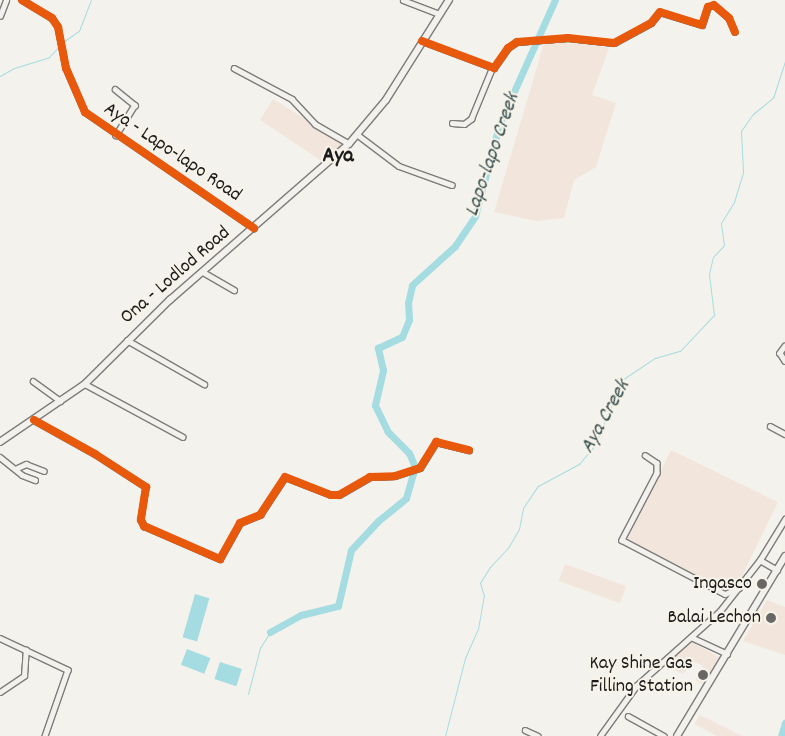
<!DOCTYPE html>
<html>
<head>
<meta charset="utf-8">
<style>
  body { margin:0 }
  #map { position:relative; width:785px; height:736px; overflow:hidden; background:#f4f2ec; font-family:Dekko,sans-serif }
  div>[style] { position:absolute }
  .built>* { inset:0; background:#f2e6dc; transform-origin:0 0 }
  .water>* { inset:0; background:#a5dce2; transform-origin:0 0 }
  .stream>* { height:1px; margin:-0.5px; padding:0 0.5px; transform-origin:0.5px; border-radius:0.5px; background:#a5dce2 }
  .river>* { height:7px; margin:-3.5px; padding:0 3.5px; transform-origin:3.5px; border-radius:3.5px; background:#a5dce2 }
  .roads { filter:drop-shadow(1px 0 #7d7c7a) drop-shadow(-1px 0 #7d7c7a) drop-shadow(0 1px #7d7c7a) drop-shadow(0 -1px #7d7c7a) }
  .minor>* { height:4.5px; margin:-2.25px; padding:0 2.25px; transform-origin:2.25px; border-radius:2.25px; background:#f2f1ed }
  .major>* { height:5.5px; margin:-2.75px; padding:0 2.75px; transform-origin:2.75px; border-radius:2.75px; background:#f2f1ed }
  .highway>* { height:6px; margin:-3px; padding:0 3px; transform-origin:3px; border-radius:3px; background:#f2f1ed }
  .cycleway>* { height:8px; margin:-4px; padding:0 4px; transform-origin:4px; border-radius:4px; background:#e8590c }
  .dots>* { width:14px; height:14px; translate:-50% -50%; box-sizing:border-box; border:2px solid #f7f3e8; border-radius:50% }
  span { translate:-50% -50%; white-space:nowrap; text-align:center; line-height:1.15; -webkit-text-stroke:4px #f7f3e8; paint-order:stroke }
  .street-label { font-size:20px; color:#1c1c1c }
  .poi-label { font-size:20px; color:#1c1c1c }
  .right { translate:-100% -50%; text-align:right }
  .water-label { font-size:21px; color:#3b5356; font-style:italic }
  .quarter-label { font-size:22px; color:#1c1c1c; font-weight:700 }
</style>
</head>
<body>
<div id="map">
  <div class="built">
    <i style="clip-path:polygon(545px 40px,573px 44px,574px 40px,609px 48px,592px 95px,616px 103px,596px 167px,574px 180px,564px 218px,536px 221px,494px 212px)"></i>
    <i style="clip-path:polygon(273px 99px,344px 143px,323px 162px,260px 120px)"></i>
    <i style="left:671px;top:450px;width:119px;height:102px;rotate:26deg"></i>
    <i style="left:565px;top:564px;width:65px;height:18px;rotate:20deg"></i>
    <i style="clip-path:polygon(767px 600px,785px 607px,785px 655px,743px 641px)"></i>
    <i style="clip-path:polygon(690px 641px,719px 657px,704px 685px,695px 680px,703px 666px,694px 661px,683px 674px,663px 665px)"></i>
    <i style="clip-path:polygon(700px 715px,742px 736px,717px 736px,694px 724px)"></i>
  </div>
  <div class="water">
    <i style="left:195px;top:594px;width:15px;height:45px;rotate:16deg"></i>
    <i style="left:187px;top:649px;width:25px;height:17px;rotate:21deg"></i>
    <i style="left:220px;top:662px;width:23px;height:18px;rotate:18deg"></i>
  </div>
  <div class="stream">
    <i style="left:63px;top:42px;width:19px;rotate:-35deg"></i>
    <i style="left:79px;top:31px;width:33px;rotate:-69deg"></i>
    <i style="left:0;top:76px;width:16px;rotate:-30deg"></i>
    <i style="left:14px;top:68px;width:37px;rotate:-17deg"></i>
    <i style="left:49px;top:57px;width:16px;rotate:-47deg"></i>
    <i style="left:248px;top:694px;width:48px;rotate:-75.4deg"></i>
    <i style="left:260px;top:648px;width:19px;rotate:-58deg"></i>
    <i style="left:445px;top:736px;width:81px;rotate:-75.6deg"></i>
    <i style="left:465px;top:658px;width:32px;rotate:-66deg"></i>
    <i style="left:478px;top:629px;width:34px;rotate:-80deg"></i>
    <i style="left:484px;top:596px;width:14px;rotate:-107deg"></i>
    <i style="left:480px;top:583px;width:19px;rotate:-58deg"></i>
    <i style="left:490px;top:567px;width:26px;rotate:-47deg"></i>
    <i style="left:508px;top:548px;width:22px;rotate:-60deg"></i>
    <i style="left:519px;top:529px;width:21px;rotate:-79deg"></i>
    <i style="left:523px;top:508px;width:27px;rotate:-56deg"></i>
    <i style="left:538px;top:486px;width:47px;rotate:-28.2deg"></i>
    <i style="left:579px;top:464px;width:25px;rotate:-50deg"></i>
    <i style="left:595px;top:445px;width:70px;rotate:-67.4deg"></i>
    <i style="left:622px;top:380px;width:40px;rotate:-34deg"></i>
    <i style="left:655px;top:358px;width:26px;rotate:-16deg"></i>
    <i style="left:680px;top:351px;width:50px;rotate:-46.6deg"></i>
    <i style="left:714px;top:315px;width:41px;rotate:-97deg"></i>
    <i style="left:709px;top:274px;width:17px;rotate:-77deg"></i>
    <i style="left:713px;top:257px;width:16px;rotate:-47deg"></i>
    <i style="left:724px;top:245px;width:22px;rotate:-98deg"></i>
    <i style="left:721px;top:223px;width:25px;rotate:-58deg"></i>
    <i style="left:734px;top:202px;width:31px;rotate:-73deg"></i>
    <i style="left:743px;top:172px;width:41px;rotate:-92.8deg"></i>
    <i style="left:741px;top:131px;width:21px;rotate:-55deg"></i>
    <i style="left:753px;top:114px;width:26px;rotate:-39deg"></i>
    <i style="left:773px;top:98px;width:39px;rotate:-72deg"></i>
  </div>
  <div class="river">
    <i style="left:270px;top:632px;width:35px;rotate:-29deg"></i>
    <i style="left:301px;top:615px;width:38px;rotate:-14deg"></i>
    <i style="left:338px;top:606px;width:57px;rotate:-76.9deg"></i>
    <i style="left:351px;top:550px;width:40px;rotate:-47deg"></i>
    <i style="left:378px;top:521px;width:36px;rotate:-39deg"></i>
    <i style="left:406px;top:498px;width:32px;rotate:-74deg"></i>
    <i style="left:415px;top:467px;width:15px;rotate:-113deg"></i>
    <i style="left:409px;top:453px;width:30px;rotate:-135deg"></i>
    <i style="left:388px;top:432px;width:30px;rotate:-116deg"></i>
    <i style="left:375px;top:405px;width:36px;rotate:-77deg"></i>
    <i style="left:383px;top:370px;width:23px;rotate:-103deg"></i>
    <i style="left:378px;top:348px;width:26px;rotate:-25deg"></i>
    <i style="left:402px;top:337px;width:18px;rotate:-68deg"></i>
    <i style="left:409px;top:320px;width:17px;rotate:-93deg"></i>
    <i style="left:408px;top:303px;width:18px;rotate:-77deg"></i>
    <i style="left:412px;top:285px;width:58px;rotate:-42.2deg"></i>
    <i style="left:455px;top:246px;width:36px;rotate:-56deg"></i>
    <i style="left:475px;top:216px;width:94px;rotate:-75.2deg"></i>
    <i style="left:499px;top:125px;width:137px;rotate:-65.9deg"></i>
    <i style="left:781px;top:736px;width:14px;rotate:-73deg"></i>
  </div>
  <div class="roads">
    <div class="minor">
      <i style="left:22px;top:0;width:35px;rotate:31deg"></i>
      <i style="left:52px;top:18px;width:11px;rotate:56deg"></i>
      <i style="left:58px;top:27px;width:42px;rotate:79deg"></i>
      <i style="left:66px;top:68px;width:48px;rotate:66.6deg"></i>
      <i style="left:85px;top:112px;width:205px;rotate:34.5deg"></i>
      <i style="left:403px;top:0;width:39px;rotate:21deg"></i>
      <i style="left:0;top:16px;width:17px;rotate:-69deg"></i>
      <i style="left:422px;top:41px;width:77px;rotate:20.6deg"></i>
      <i style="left:494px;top:68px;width:24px;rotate:-55deg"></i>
      <i style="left:508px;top:48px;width:11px;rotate:-34deg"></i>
      <i style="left:517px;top:42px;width:51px;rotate:-4.5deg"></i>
      <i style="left:568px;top:38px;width:46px;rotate:6.2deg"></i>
      <i style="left:614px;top:43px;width:42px;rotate:-28.4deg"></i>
      <i style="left:651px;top:23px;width:14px;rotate:-51deg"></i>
      <i style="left:660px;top:12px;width:44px;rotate:17.2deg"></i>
      <i style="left:702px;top:25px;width:19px;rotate:-72deg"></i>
      <i style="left:708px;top:7px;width:6px;rotate:-18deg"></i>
      <i style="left:714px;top:5px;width:20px;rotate:41deg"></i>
      <i style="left:729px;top:18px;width:15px;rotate:67deg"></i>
      <i style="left:234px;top:68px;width:66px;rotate:28.1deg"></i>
      <i style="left:292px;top:99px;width:34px;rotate:47deg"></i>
      <i style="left:315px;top:124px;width:39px;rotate:30deg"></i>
      <i style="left:115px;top:89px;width:26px;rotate:39deg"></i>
      <i style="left:135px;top:105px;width:36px;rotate:122deg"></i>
      <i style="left:452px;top:123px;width:12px;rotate:5deg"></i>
      <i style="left:464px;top:124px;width:9px;rotate:-36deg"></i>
      <i style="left:471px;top:119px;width:55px;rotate:-67.6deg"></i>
      <i style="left:358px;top:135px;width:51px;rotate:37.1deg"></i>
      <i style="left:399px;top:166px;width:56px;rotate:19.7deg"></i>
      <i style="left:203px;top:272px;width:36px;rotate:30deg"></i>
      <i style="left:127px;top:340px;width:89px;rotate:29.7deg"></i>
      <i style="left:785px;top:346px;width:9px;rotate:126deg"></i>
      <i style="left:780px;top:353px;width:9px;rotate:58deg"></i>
      <i style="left:33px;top:381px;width:34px;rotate:36deg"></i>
      <i style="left:85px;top:384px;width:111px;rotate:28.4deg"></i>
      <i style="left:34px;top:420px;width:70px;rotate:29.1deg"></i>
      <i style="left:95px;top:454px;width:61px;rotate:32.9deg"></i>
      <i style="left:146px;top:487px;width:33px;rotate:99deg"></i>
      <i style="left:141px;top:520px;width:7px;rotate:63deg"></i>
      <i style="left:144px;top:526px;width:83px;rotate:23.5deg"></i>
      <i style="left:220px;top:559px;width:41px;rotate:-60.9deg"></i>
      <i style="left:240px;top:523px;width:22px;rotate:-22deg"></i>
      <i style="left:260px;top:515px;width:45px;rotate:-56.7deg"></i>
      <i style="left:285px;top:477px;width:49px;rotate:21.4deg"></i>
      <i style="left:331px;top:495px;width:8px"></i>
      <i style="left:339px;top:495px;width:36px;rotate:-30deg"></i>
      <i style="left:370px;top:477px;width:25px;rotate:-2deg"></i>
      <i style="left:395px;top:476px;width:26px;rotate:-18deg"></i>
      <i style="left:420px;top:468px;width:31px;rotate:-58deg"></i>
      <i style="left:436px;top:442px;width:34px;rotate:14deg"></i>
      <i style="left:770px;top:426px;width:17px;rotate:28deg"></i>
      <i style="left:645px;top:455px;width:14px;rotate:34deg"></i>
      <i style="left:657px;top:463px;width:10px;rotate:90deg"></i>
      <i style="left:657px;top:473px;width:76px;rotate:117.6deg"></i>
      <i style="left:622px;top:540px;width:116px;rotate:27.7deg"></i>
      <i style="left:725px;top:594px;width:15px;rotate:-23deg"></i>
      <i style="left:0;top:457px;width:28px;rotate:39deg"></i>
      <i style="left:22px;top:475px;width:14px;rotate:21deg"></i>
      <i style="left:15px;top:469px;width:12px;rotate:-24deg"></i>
      <i style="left:26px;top:464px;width:19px;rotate:21deg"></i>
      <i style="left:760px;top:560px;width:20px;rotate:30deg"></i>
      <i style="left:691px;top:637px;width:40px;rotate:25deg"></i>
      <i style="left:0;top:638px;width:75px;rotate:25.2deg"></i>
      <i style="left:68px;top:670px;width:70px;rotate:109.2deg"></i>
      <i style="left:0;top:692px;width:29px;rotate:-34deg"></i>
      <i style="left:24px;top:676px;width:26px;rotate:-86deg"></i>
      <i style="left:628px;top:716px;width:41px;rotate:29.1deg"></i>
      <i style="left:525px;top:730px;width:14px;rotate:25deg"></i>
      <i style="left:600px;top:736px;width:62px;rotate:-54.2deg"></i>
      <i style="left:636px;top:686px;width:113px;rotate:-41.8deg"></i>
      <i style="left:720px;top:611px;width:65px;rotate:-51.9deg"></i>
      <i style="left:760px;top:560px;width:48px;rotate:-58.6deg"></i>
    </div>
    <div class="major">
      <i style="left:0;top:442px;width:103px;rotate:-34.3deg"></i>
      <i style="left:85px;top:384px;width:120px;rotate:-44.7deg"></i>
      <i style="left:170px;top:300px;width:237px;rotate:-41.1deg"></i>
      <i style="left:349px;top:144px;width:57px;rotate:-49.9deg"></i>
      <i style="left:386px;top:100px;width:118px;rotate:-57.8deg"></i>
    </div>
    <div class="highway">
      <i style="left:677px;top:736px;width:210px;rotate:-59deg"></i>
    </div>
  </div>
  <div class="cycleway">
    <i style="left:22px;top:0;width:35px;rotate:31deg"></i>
    <i style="left:52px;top:18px;width:11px;rotate:56deg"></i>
    <i style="left:58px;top:27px;width:42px;rotate:79deg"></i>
    <i style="left:66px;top:68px;width:48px;rotate:66.6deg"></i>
    <i style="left:85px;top:112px;width:205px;rotate:34.5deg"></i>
    <i style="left:422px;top:41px;width:77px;rotate:20.6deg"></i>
    <i style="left:494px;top:68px;width:24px;rotate:-55deg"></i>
    <i style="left:508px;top:48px;width:11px;rotate:-34deg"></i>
    <i style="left:517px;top:42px;width:51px;rotate:-4.5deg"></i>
    <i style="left:568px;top:38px;width:46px;rotate:6.2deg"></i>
    <i style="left:614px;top:43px;width:42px;rotate:-28.4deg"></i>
    <i style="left:651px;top:23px;width:14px;rotate:-51deg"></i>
    <i style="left:660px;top:12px;width:44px;rotate:17.2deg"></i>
    <i style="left:702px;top:25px;width:19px;rotate:-72deg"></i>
    <i style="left:708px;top:7px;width:6px;rotate:-18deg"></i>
    <i style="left:714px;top:5px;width:20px;rotate:41deg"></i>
    <i style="left:729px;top:18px;width:15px;rotate:67deg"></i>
    <i style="left:34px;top:420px;width:70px;rotate:29.1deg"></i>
    <i style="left:95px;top:454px;width:61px;rotate:32.9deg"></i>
    <i style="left:146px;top:487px;width:33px;rotate:99deg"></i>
    <i style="left:141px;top:520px;width:7px;rotate:63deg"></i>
    <i style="left:144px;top:526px;width:83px;rotate:23.5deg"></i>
    <i style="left:220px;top:559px;width:41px;rotate:-60.9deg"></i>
    <i style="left:240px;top:523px;width:22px;rotate:-22deg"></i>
    <i style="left:260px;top:515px;width:45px;rotate:-56.7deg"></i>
    <i style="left:285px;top:477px;width:49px;rotate:21.4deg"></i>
    <i style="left:331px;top:495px;width:8px"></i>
    <i style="left:339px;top:495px;width:36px;rotate:-30deg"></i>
    <i style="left:370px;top:477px;width:25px;rotate:-2deg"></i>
    <i style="left:395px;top:476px;width:26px;rotate:-18deg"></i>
    <i style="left:420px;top:468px;width:31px;rotate:-58deg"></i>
    <i style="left:436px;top:442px;width:34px;rotate:14deg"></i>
  </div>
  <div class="dots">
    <i style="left:762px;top:584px;background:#686765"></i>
    <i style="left:771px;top:618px;background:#686765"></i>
    <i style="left:703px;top:675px;background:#686765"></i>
  </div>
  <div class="street-label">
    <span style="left:172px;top:153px;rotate:34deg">Aya - Lapo-lapo Road</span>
    <span style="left:176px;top:276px;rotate:-41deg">Ona - Lodlod Road</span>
  </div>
  <div class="poi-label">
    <span class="right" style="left:752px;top:584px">Ingasco</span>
    <span class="right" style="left:761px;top:618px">Balai Lechon</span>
    <span class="right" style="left:693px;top:676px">Kay Shine Gas<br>Filling Station</span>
  </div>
  <div class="water-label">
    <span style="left:493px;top:155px;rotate:-71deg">Lapo-lapo Creek</span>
    <span style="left:606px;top:417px;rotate:-61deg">Aya Creek</span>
  </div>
  <div class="quarter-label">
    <span style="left:338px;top:157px">Aya</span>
  </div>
</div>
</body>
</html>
